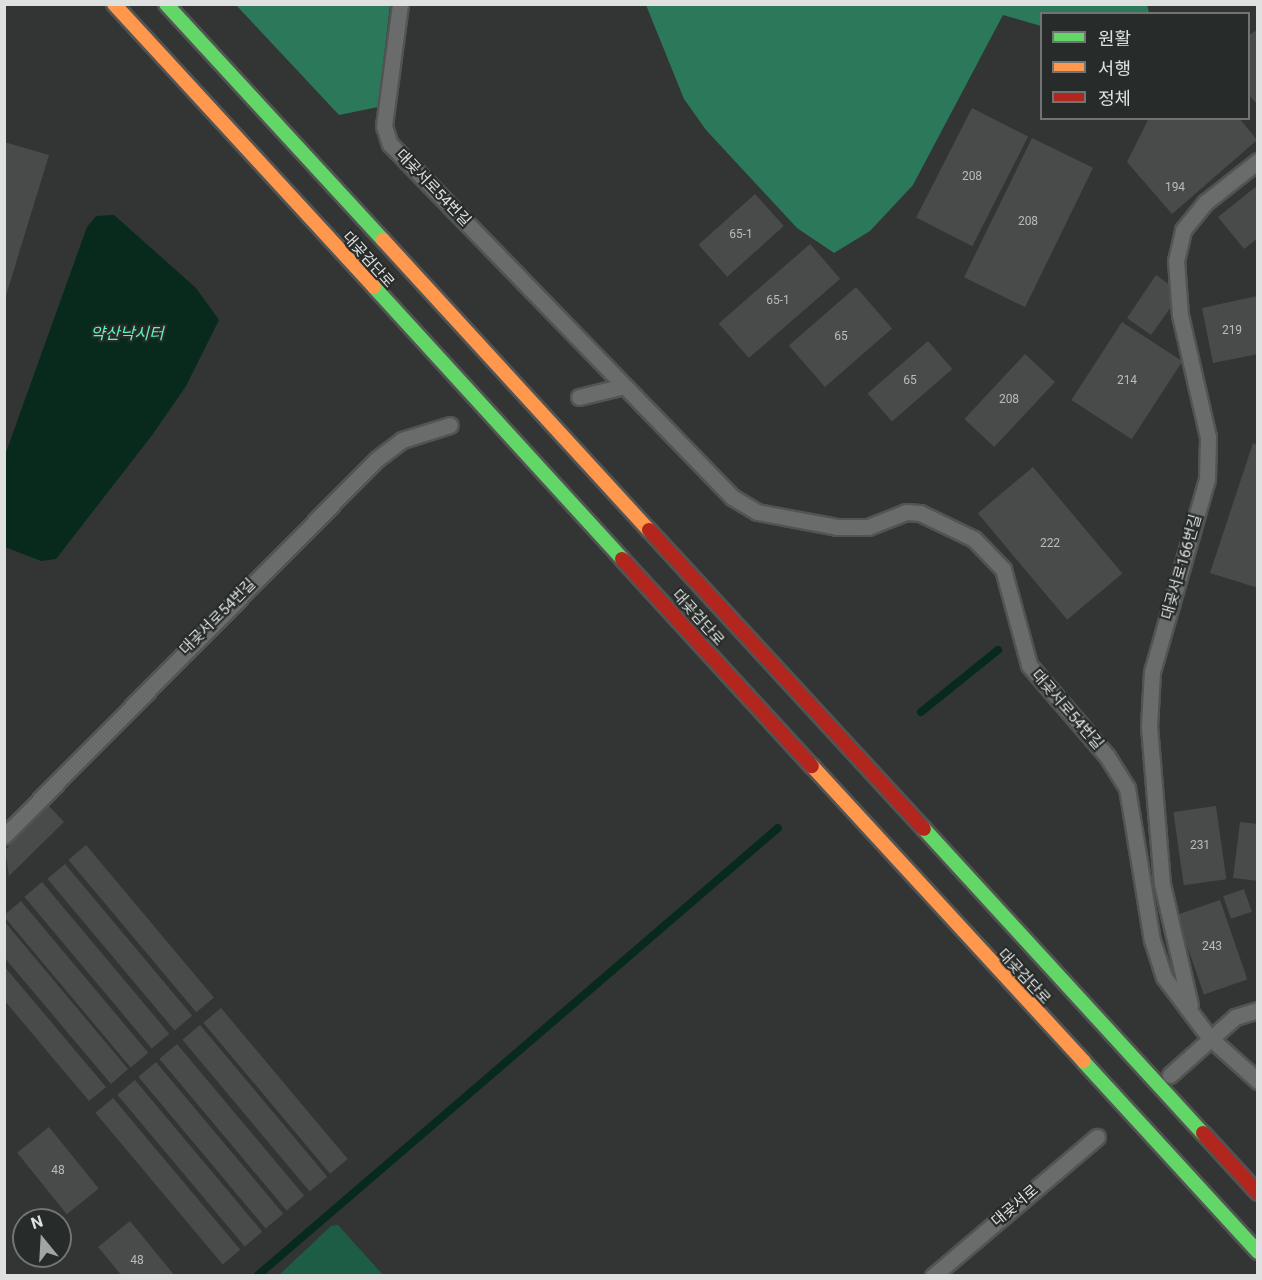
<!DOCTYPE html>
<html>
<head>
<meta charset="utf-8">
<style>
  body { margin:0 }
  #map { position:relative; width:1262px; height:1280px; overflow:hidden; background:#323534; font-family:Roboto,"Noto Sans KR",sans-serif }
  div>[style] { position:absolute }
  .green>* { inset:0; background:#1d5d45 }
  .forest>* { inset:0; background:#2b785b }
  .water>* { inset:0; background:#072a1d }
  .stream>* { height:8px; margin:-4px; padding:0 4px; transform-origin:4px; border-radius:4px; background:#072a1d }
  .building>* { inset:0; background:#494b4a; transform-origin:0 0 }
  .roads { filter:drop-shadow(2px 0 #525353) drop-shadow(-2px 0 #525353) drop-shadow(0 2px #525353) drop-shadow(0 -2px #525353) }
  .lane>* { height:15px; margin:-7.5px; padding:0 7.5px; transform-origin:7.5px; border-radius:7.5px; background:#6a6b6b }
  .fast>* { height:14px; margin:-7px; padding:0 7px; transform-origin:7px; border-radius:7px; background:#63d668 }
  .slow>* { height:14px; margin:-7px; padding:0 7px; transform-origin:7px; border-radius:7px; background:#ff974d }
  .jam>* { height:14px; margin:-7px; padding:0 7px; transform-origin:7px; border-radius:7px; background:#b3261e }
  span { translate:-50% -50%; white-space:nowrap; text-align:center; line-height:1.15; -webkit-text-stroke:4.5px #272c2a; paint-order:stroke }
  .number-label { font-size:12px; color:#b9bcba }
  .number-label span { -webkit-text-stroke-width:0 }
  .street-label { font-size:15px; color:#dee1df }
  .water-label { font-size:16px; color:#5ff7bd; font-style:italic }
  .frame { position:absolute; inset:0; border:6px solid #dee1df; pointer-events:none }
  .legend { position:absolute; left:1040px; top:12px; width:210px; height:108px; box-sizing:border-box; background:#272c2a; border:2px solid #707472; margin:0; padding:8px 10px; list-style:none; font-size:18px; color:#dee1df }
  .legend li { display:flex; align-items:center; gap:12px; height:30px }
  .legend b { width:30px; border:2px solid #707472 }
  .north { position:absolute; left:12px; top:1208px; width:60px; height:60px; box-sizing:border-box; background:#272c2a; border:2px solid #707472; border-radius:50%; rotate:342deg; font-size:16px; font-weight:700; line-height:24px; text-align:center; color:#dee1df }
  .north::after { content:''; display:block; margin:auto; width:21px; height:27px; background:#a2a5a3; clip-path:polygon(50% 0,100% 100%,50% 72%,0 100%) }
</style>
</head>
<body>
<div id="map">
  <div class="green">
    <i style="clip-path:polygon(338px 1225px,383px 1275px,279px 1275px,331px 1226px)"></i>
  </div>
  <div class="forest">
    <i style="clip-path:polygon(1147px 4px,1149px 13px,1042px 14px,1041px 26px,1003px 15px,913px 185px,870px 231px,834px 253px,797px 228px,706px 130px,684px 99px,646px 5px)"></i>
    <i style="clip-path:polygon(236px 5px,390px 5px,378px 107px,339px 115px)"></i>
  </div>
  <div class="water">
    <i style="clip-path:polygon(114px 215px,196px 288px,219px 320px,186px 386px,153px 434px,56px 559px,41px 561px,5px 547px,5px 455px,87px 227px,96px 216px)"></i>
  </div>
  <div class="stream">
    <i style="left:921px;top:712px;width:99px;rotate:-38.8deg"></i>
    <i style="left:257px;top:1276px;width:687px;rotate:-40.69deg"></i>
  </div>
  <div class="building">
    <i style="clip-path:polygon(1258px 29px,1258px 105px,1248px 94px,1248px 36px)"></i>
    <i style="left:972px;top:108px;width:63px;height:123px;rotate:27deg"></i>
    <i style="clip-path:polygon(1149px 118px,1239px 118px,1257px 140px,1172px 214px,1127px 162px)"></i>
    <i style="left:1032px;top:138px;width:68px;height:155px;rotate:26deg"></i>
    <i style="clip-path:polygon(4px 142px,49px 155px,5px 299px,4px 299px)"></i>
    <i style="clip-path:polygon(1258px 185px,1258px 238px,1244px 249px,1218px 217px)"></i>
    <i style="left:755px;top:194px;width:43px;height:76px;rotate:48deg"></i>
    <i style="left:810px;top:244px;width:46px;height:121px;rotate:49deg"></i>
    <i style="clip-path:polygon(1156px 275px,1174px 288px,1171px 307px,1151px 335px,1127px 318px)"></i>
    <i style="left:856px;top:287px;width:55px;height:89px;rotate:49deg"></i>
    <i style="clip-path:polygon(1257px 296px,1258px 354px,1213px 363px,1202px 308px)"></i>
    <i style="left:1122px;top:322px;width:72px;height:93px;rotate:33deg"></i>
    <i style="left:928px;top:341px;width:37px;height:80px;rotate:49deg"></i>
    <i style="left:1025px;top:354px;width:41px;height:89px;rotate:43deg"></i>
    <i style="clip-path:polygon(1253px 443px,1258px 445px,1258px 588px,1210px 573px)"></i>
    <i style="left:1033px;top:467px;width:139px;height:72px;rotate:50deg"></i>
    <i style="clip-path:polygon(49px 806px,64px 822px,9px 876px,5px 850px)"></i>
    <i style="left:1216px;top:806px;width:74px;height:43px;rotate:82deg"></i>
    <i style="clip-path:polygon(1240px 822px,1258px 824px,1258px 881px,1233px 878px)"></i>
    <i style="left:86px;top:845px;width:199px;height:23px;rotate:50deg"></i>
    <i style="left:65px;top:864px;width:198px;height:23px;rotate:50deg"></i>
    <i style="left:42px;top:882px;width:198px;height:23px;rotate:50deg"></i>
    <i style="left:1244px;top:889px;width:24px;height:22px;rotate:71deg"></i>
    <i style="left:1220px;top:900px;width:84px;height:46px;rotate:71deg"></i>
    <i style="left:21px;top:901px;width:198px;height:23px;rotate:50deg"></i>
    <i style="clip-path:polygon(4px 921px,128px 1069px,111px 1084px,4px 957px)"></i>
    <i style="clip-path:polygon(4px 966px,106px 1087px,89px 1101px,4px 1000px)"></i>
    <i style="left:221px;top:1008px;width:197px;height:23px;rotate:50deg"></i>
    <i style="left:200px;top:1025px;width:198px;height:23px;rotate:50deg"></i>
    <i style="left:177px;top:1044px;width:198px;height:23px;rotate:50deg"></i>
    <i style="left:156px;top:1062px;width:198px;height:23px;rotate:50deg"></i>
    <i style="left:135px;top:1080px;width:198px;height:23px;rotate:50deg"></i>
    <i style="left:113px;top:1098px;width:198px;height:23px;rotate:50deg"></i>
    <i style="left:49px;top:1127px;width:79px;height:41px;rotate:51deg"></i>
    <i style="clip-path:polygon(130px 1221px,175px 1276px,122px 1276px,98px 1247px)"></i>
  </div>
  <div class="roads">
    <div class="lane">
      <i style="left:400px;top:4px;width:123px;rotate:97.5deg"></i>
      <i style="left:384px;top:126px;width:19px;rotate:72deg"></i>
      <i style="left:390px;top:144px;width:492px;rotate:45.9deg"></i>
      <i style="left:732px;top:497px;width:29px;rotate:31deg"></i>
      <i style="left:757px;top:512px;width:81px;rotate:10.6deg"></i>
      <i style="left:837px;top:527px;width:31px"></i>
      <i style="left:868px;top:527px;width:41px;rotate:-21.5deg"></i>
      <i style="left:906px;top:512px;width:14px;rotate:4deg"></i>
      <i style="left:920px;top:513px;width:60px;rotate:25.7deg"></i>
      <i style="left:974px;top:539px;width:42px;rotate:46deg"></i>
      <i style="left:1003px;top:569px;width:99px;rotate:74.8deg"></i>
      <i style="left:1029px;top:665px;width:120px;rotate:49.4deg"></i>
      <i style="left:1107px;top:756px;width:38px;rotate:58deg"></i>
      <i style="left:1127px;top:788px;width:154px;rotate:80.7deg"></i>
      <i style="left:1152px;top:940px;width:39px;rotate:72deg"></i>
      <i style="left:1164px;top:977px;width:75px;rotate:53.1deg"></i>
      <i style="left:1209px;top:1037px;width:66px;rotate:41.9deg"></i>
      <i style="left:579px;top:397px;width:46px;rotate:-13.7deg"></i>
      <i style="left:4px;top:836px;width:530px;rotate:-45.31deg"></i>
      <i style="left:377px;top:459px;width:31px;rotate:-37deg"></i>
      <i style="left:402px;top:440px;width:50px;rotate:-17.4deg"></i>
      <i style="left:1190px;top:1005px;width:124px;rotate:-103deg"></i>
      <i style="left:1162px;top:884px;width:158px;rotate:-94.7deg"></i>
      <i style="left:1149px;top:727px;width:55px;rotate:-86.9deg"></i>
      <i style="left:1152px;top:672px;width:201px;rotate:-74.1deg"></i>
      <i style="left:1207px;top:479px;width:42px;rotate:-88.6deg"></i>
      <i style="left:1208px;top:437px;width:125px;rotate:-102.9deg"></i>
      <i style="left:1180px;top:315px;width:54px;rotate:-94.2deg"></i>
      <i style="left:1176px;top:261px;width:32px;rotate:-77deg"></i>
      <i style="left:1183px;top:230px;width:36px;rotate:-51deg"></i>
      <i style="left:1206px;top:202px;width:66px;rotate:-38.3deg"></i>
      <i style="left:1170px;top:1075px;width:87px;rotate:-41.7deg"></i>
      <i style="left:1235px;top:1017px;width:24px;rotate:-17deg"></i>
      <i style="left:933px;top:1276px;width:215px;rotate:-40.3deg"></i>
    </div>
    <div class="fast">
      <i style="left:166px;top:4px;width:321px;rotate:47.4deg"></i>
      <i style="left:374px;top:287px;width:368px;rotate:47.6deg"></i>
      <i style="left:924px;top:829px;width:413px;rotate:47.5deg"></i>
      <i style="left:1083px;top:1061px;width:259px;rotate:47.5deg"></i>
    </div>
    <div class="slow">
      <i style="left:114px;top:4px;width:384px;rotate:47.4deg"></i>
      <i style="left:383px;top:240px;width:394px;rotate:47.5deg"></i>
      <i style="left:812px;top:766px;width:401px;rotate:47.4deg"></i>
    </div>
    <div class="jam">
      <i style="left:649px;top:530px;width:406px;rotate:47.4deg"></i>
      <i style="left:622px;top:559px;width:281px;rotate:47.5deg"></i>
      <i style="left:1203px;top:1133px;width:81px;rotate:47.5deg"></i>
    </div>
  </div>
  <div class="number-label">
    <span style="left:972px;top:177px">208</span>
    <span style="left:1175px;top:188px">194</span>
    <span style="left:1028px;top:222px">208</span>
    <span style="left:741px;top:235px">65-1</span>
    <span style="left:778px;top:301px">65-1</span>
    <span style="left:1232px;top:331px">219</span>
    <span style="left:841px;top:337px">65</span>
    <span style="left:910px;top:381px">65</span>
    <span style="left:1127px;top:381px">214</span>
    <span style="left:1009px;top:400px">208</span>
    <span style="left:1050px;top:544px">222</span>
    <span style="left:1200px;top:846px">231</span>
    <span style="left:1212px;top:947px">243</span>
    <span style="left:58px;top:1171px">48</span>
    <span style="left:137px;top:1261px">48</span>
  </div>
  <div class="street-label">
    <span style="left:433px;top:188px;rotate:46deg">대곶서로54번길</span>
    <span style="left:368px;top:260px;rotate:48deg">대곶검단로</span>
    <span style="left:1182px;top:567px;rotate:-74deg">대곶서로166번길</span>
    <span style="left:218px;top:617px;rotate:-45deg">대곶서로54번길</span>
    <span style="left:698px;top:618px;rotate:48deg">대곶검단로</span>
    <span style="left:1067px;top:710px;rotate:49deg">대곶서로54번길</span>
    <span style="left:1024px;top:977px;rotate:47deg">대곶검단로</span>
    <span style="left:1015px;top:1206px;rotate:-40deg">대곶서로</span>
  </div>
  <div class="water-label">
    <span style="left:127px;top:334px">약산낙시터</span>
  </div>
  <div class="frame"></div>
  <ul class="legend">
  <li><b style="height:8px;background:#63d668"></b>원활</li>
  <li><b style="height:8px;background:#ff974d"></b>서행</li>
  <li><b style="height:8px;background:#b3261e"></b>정체</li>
  </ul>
  <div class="north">N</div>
</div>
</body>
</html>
